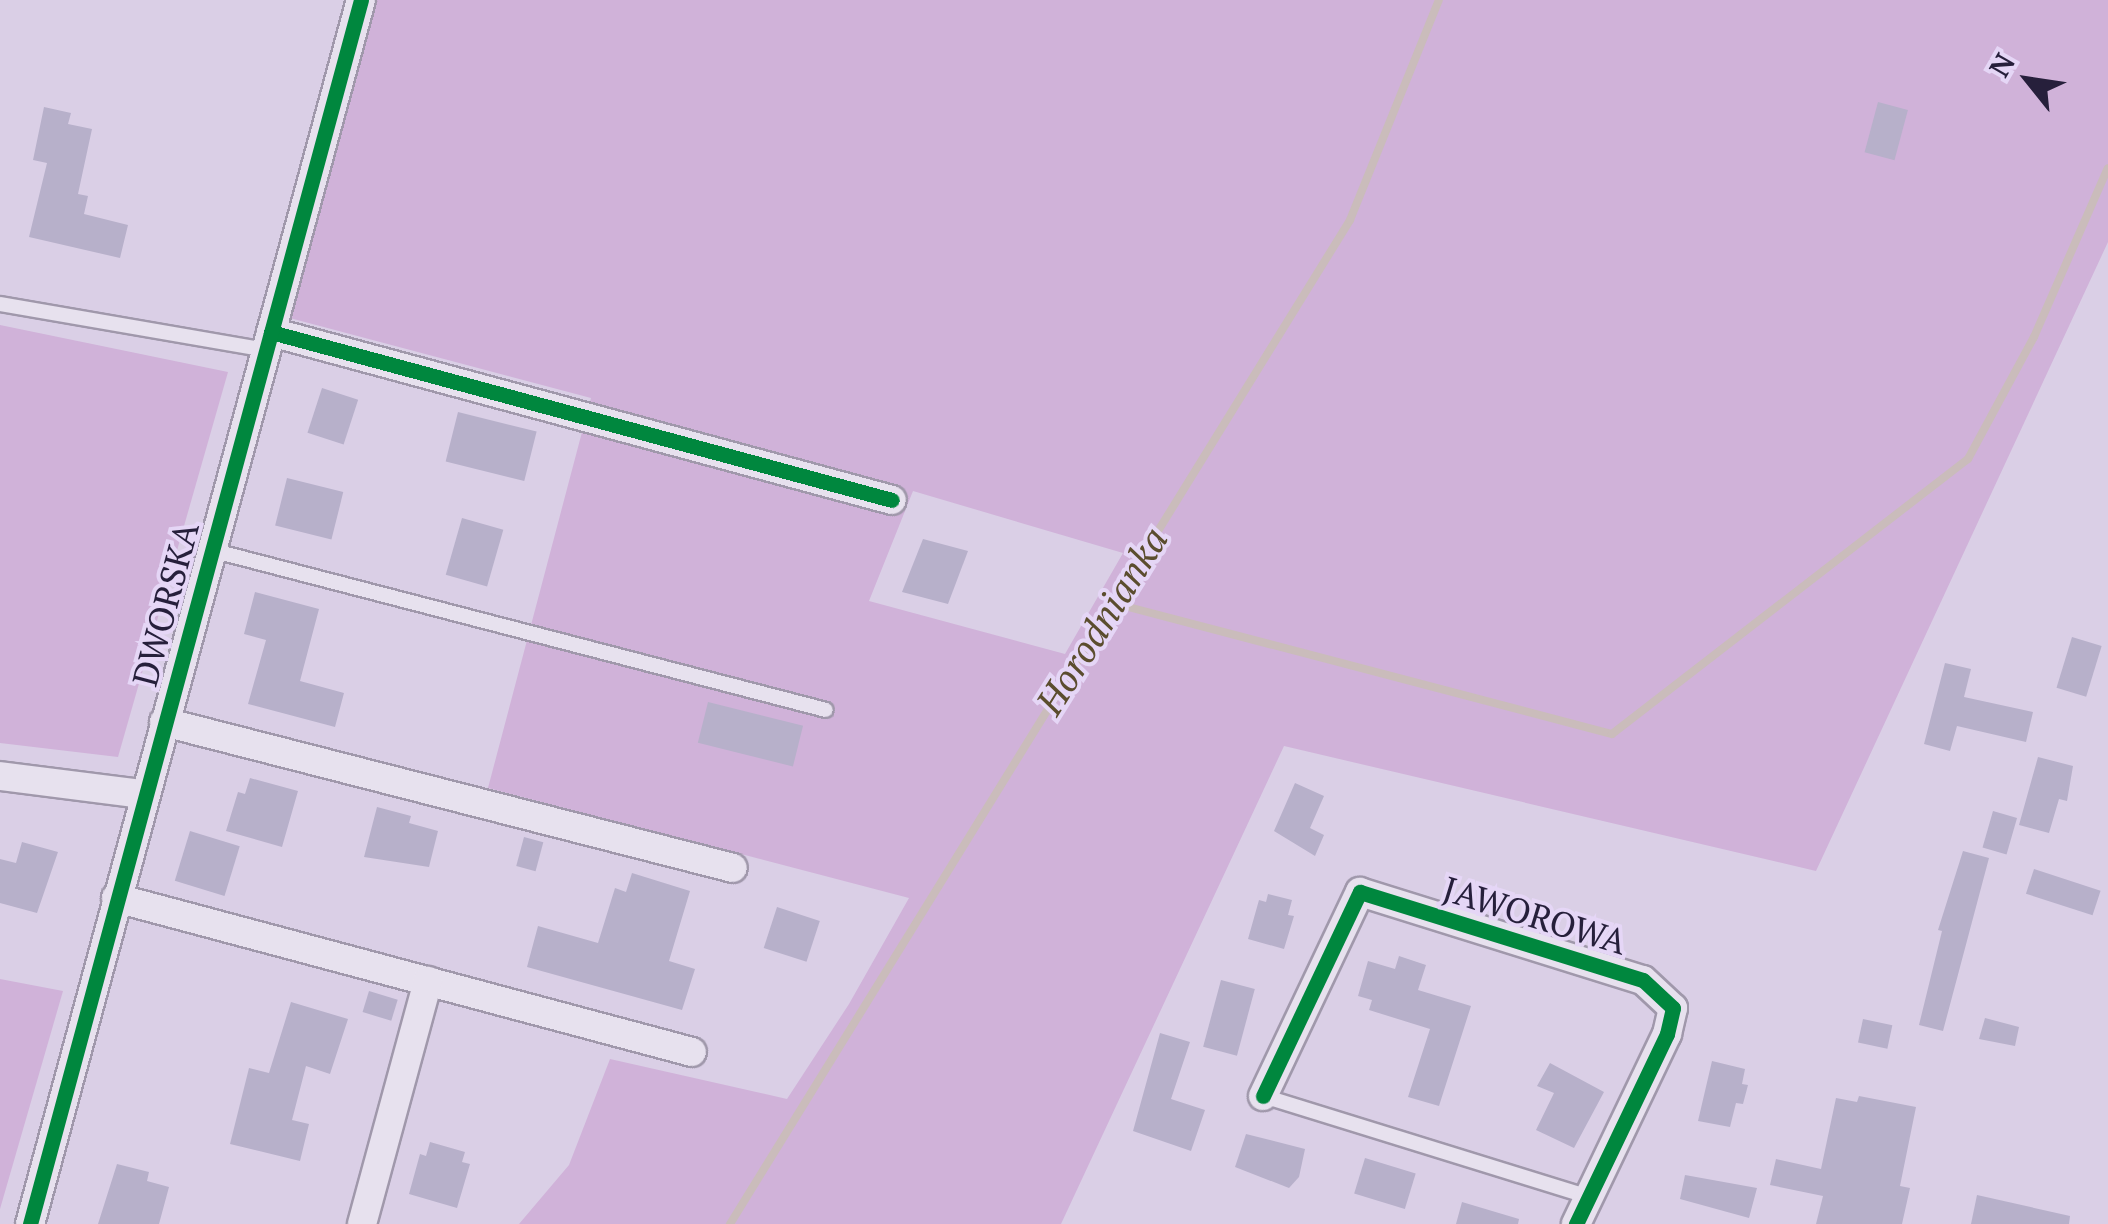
<!DOCTYPE html>
<html>
<head>
<meta charset="utf-8">
<style>
  body { margin:0 }
  #map { position:relative; width:2108px; height:1224px; overflow:hidden; background:#dacfe6; font-family:"PT Serif",serif }
  div>[style] { position:absolute }
  .green>* { inset:0; background:#d0b2d9 }
  .stream>* { height:8px; margin:-4px; padding:0 4px; transform-origin:4px; border-radius:4px; background:#cabcbb }
  .building>* { inset:0; background:#b7b0ca; transform-origin:0 0 }
  .roads { filter:drop-shadow(2px 0 #a098ab) drop-shadow(-2px 0 #a098ab) drop-shadow(0 2px #a098ab) drop-shadow(0 -2px #a098ab) }
  .lane>* { height:14px; margin:-7px; padding:0 7px; transform-origin:7px; border-radius:7px; background:#e7e1ee }
  .street>* { height:28px; margin:-14px; padding:0 14px; transform-origin:14px; border-radius:14px; background:#e7e1ee }
  .cycleway>* { height:15px; margin:-7.5px; padding:0 7.5px; transform-origin:7.5px; border-radius:7.5px; background:#00873e }
  span { translate:-50% -50%; white-space:nowrap; text-align:center; line-height:1.15; -webkit-text-stroke:8px #e5d6f6; paint-order:stroke }
  .street-label { font-size:35px; color:#261f3b }
  .water-label { font-size:38px; color:#5b4d2e; font-style:italic }
  .north { position:absolute; left:1978px; top:30px; width:100px; height:100px; -webkit-text-stroke:8px #e5d6f6; paint-order:stroke; rotate:300deg; font-size:28px; font-weight:700; line-height:40px; text-align:center; color:#261f3b }
  .north::after { content:''; display:block; margin:auto; width:35px; height:45px; background:#261f3b; clip-path:polygon(50% 0,100% 100%,50% 72%,0 100%) }
</style>
</head>
<body>
<div id="map">
  <div class="green">
    <i style="clip-path:polygon(evenodd,373px 0,2108px 0,2108px 242px,1816px 871px,1284px 746px,1061px 1224px,519px 1224px,569px 1165px,610px 1059px,787px 1099px,849px 1004px,909px 898px,488px 788px,591px 398px,286px 317px,373px 0,913px 491px,1123px 553px,1065px 654px,869px 601px,913px 491px)"></i>
    <i style="clip-path:polygon(0 325px,228px 372px,118px 757px,0 743px)"></i>
    <i style="clip-path:polygon(0 979px,63px 991px,0 1209px)"></i>
  </div>
  <div class="stream">
    <i style="left:1113px;top:603px;width:516px;rotate:14.71deg"></i>
    <i style="left:1612px;top:734px;width:450px;rotate:-37.7deg"></i>
    <i style="left:1968px;top:459px;width:139px;rotate:-61.6deg"></i>
    <i style="left:2034px;top:337px;width:184px;rotate:-66.4deg"></i>
    <i style="left:730px;top:1224px;width:1180px;rotate:-58.3deg"></i>
    <i style="left:1350px;top:220px;width:237px;rotate:-68deg"></i>
  </div>
  <div class="building">
    <i style="left:1878px;top:102px;width:31px;height:52px;rotate:15deg"></i>
    <i style="clip-path:polygon(44px 107px,71px 113px,68px 124px,92px 129px,78px 194px,88px 196px,84px 214px,128px 225px,120px 258px,29px 237px,47px 163px,33px 160px)"></i>
    <i style="left:322px;top:388px;width:38px;height:47px;rotate:18deg"></i>
    <i style="left:458px;top:412px;width:81px;height:51px;rotate:14deg"></i>
    <i style="left:287px;top:478px;width:58px;height:49px;rotate:14deg"></i>
    <i style="left:462px;top:518px;width:43px;height:59px;rotate:16deg"></i>
    <i style="clip-path:polygon(923px 539px,968px 551px,948px 604px,902px 592px)"></i>
    <i style="clip-path:polygon(255px 592px,319px 609px,300px 681px,344px 693px,335px 727px,248px 704px,266px 640px,244px 634px)"></i>
    <i style="left:2072px;top:637px;width:31px;height:53px;rotate:17deg"></i>
    <i style="clip-path:polygon(1945px 663px,1971px 669px,1964px 697px,2033px 712px,2026px 742px,1957px 726px,1950px 751px,1924px 744px)"></i>
    <i style="left:708px;top:702px;width:98px;height:42px;rotate:14deg"></i>
    <i style="clip-path:polygon(2038px 757px,2073px 766px,2067px 801px,2059px 799px,2049px 833px,2019px 825px)"></i>
    <i style="clip-path:polygon(250px 778px,298px 791px,282px 847px,226px 831px,238px 792px,245px 794px)"></i>
    <i style="clip-path:polygon(1295px 783px,1324px 796px,1310px 828px,1324px 835px,1315px 856px,1274px 831px)"></i>
    <i style="clip-path:polygon(377px 807px,411px 816px,409px 823px,438px 831px,429px 867px,364px 857px)"></i>
    <i style="left:1993px;top:811px;width:25px;height:38px;rotate:16deg"></i>
    <i style="left:190px;top:831px;width:52px;height:52px;rotate:17deg"></i>
    <i style="left:524px;top:837px;width:20px;height:30px;rotate:15deg"></i>
    <i style="clip-path:polygon(22px 842px,58px 852px,37px 913px,0 903px,0 859px,16px 863px)"></i>
    <i style="clip-path:polygon(1963px 851px,1989px 858px,1943px 1031px,1919px 1025px,1942px 931px,1938px 930px)"></i>
    <i style="left:2034px;top:869px;width:70px;height:26px;rotate:18deg"></i>
    <i style="clip-path:polygon(632px 873px,690px 891px,669px 961px,695px 969px,682px 1010px,527px 967px,538px 926px,598px 943px,615px 888px,626px 892px)"></i>
    <i style="clip-path:polygon(1268px 894px,1292px 900px,1288px 915px,1294px 916px,1284px 949px,1248px 939px,1259px 900px,1266px 902px)"></i>
    <i style="left:777px;top:907px;width:45px;height:43px;rotate:18deg"></i>
    <i style="clip-path:polygon(1399px 956px,1426px 965px,1418px 990px,1471px 1006px,1439px 1106px,1408px 1097px,1430px 1029px,1369px 1010px,1372px 1000px,1358px 996px,1368px 961px,1395px 969px)"></i>
    <i style="left:1221px;top:980px;width:35px;height:69px;rotate:15deg"></i>
    <i style="left:369px;top:991px;width:30px;height:22px;rotate:17deg"></i>
    <i style="clip-path:polygon(291px 1002px,348px 1019px,330px 1074px,306px 1066px,292px 1120px,309px 1124px,300px 1161px,230px 1144px,249px 1068px,269px 1073px)"></i>
    <i style="clip-path:polygon(1985px 1018px,2019px 1027px,2015px 1046px,1979px 1039px)"></i>
    <i style="left:1863px;top:1019px;width:30px;height:24px;rotate:12deg"></i>
    <i style="clip-path:polygon(1160px 1033px,1190px 1042px,1171px 1099px,1205px 1110px,1191px 1151px,1133px 1131px)"></i>
    <i style="clip-path:polygon(1712px 1061px,1745px 1069px,1742px 1084px,1748px 1085px,1743px 1104px,1736px 1103px,1730px 1127px,1698px 1121px)"></i>
    <i style="clip-path:polygon(1550px 1063px,1604px 1092px,1574px 1148px,1536px 1130px,1554px 1093px,1537px 1086px)"></i>
    <i style="clip-path:polygon(1859px 1096px,1916px 1107px,1900px 1186px,1910px 1188px,1902px 1224px,1816px 1224px,1823px 1196px,1770px 1185px,1776px 1159px,1821px 1169px,1836px 1098px,1857px 1102px)"></i>
    <i style="clip-path:polygon(1246px 1134px,1305px 1149px,1299px 1177px,1289px 1188px,1235px 1167px)"></i>
    <i style="clip-path:polygon(430px 1142px,465px 1152px,462px 1162px,470px 1164px,457px 1208px,409px 1194px,420px 1154px,426px 1156px)"></i>
    <i style="left:1365px;top:1158px;width:53px;height:37px;rotate:17deg"></i>
    <i style="clip-path:polygon(117px 1164px,149px 1172px,147px 1181px,169px 1187px,159px 1224px,98px 1224px)"></i>
    <i style="clip-path:polygon(1685px 1175px,1757px 1188px,1749px 1218px,1680px 1199px)"></i>
    <i style="clip-path:polygon(1977px 1195px,2070px 1216px,2069px 1224px,1971px 1224px)"></i>
    <i style="clip-path:polygon(1462px 1202px,1519px 1219px,1518px 1224px,1456px 1224px)"></i>
  </div>
  <div class="roads">
    <div class="lane">
      <i style="left:0;top:304px;width:270px;rotate:9.8deg"></i>
      <i style="left:211px;top:550px;width:635px;rotate:14.58deg"></i>
      <i style="left:1263px;top:1096px;width:341px;rotate:17.2deg"></i>
    </div>
    <div class="street">
      <i style="left:271px;top:332px;width:643px;rotate:15.14deg"></i>
      <i style="left:164px;top:722px;width:587px;rotate:14.39deg"></i>
      <i style="left:0;top:776px;width:144px;rotate:7.2deg"></i>
      <i style="left:116px;top:898px;width:596px;rotate:14.97deg"></i>
      <i style="left:1263px;top:1096px;width:226px;rotate:-64.6deg"></i>
      <i style="left:1360px;top:892px;width:296px;rotate:17.3deg"></i>
      <i style="left:1643px;top:980px;width:41px;rotate:43deg"></i>
      <i style="left:1673px;top:1008px;width:27px;rotate:103deg"></i>
      <i style="left:1667px;top:1034px;width:211px;rotate:115.6deg"></i>
      <i style="left:30px;top:1224px;width:1268px;rotate:-74.87deg"></i>
      <i style="left:362px;top:1224px;width:252px;rotate:-74.8deg"></i>
    </div>
  </div>
  <div class="cycleway">
    <i style="left:271px;top:332px;width:643px;rotate:15.14deg"></i>
    <i style="left:1263px;top:1096px;width:226px;rotate:-64.6deg"></i>
    <i style="left:1360px;top:892px;width:296px;rotate:17.3deg"></i>
    <i style="left:1643px;top:980px;width:41px;rotate:43deg"></i>
    <i style="left:1673px;top:1008px;width:27px;rotate:103deg"></i>
    <i style="left:1667px;top:1034px;width:211px;rotate:115.6deg"></i>
    <i style="left:30px;top:1224px;width:1268px;rotate:-74.87deg"></i>
  </div>
  <div class="street-label">
    <span style="left:165px;top:604px;rotate:-75deg">DWORSKA</span>
    <span style="left:1535px;top:915px;rotate:17deg">JAWOROWA</span>
  </div>
  <div class="water-label">
    <span style="left:1102px;top:621px;rotate:-58deg">Horodnianka</span>
  </div>
  <div class="north">N</div>
</div>
</body>
</html>
